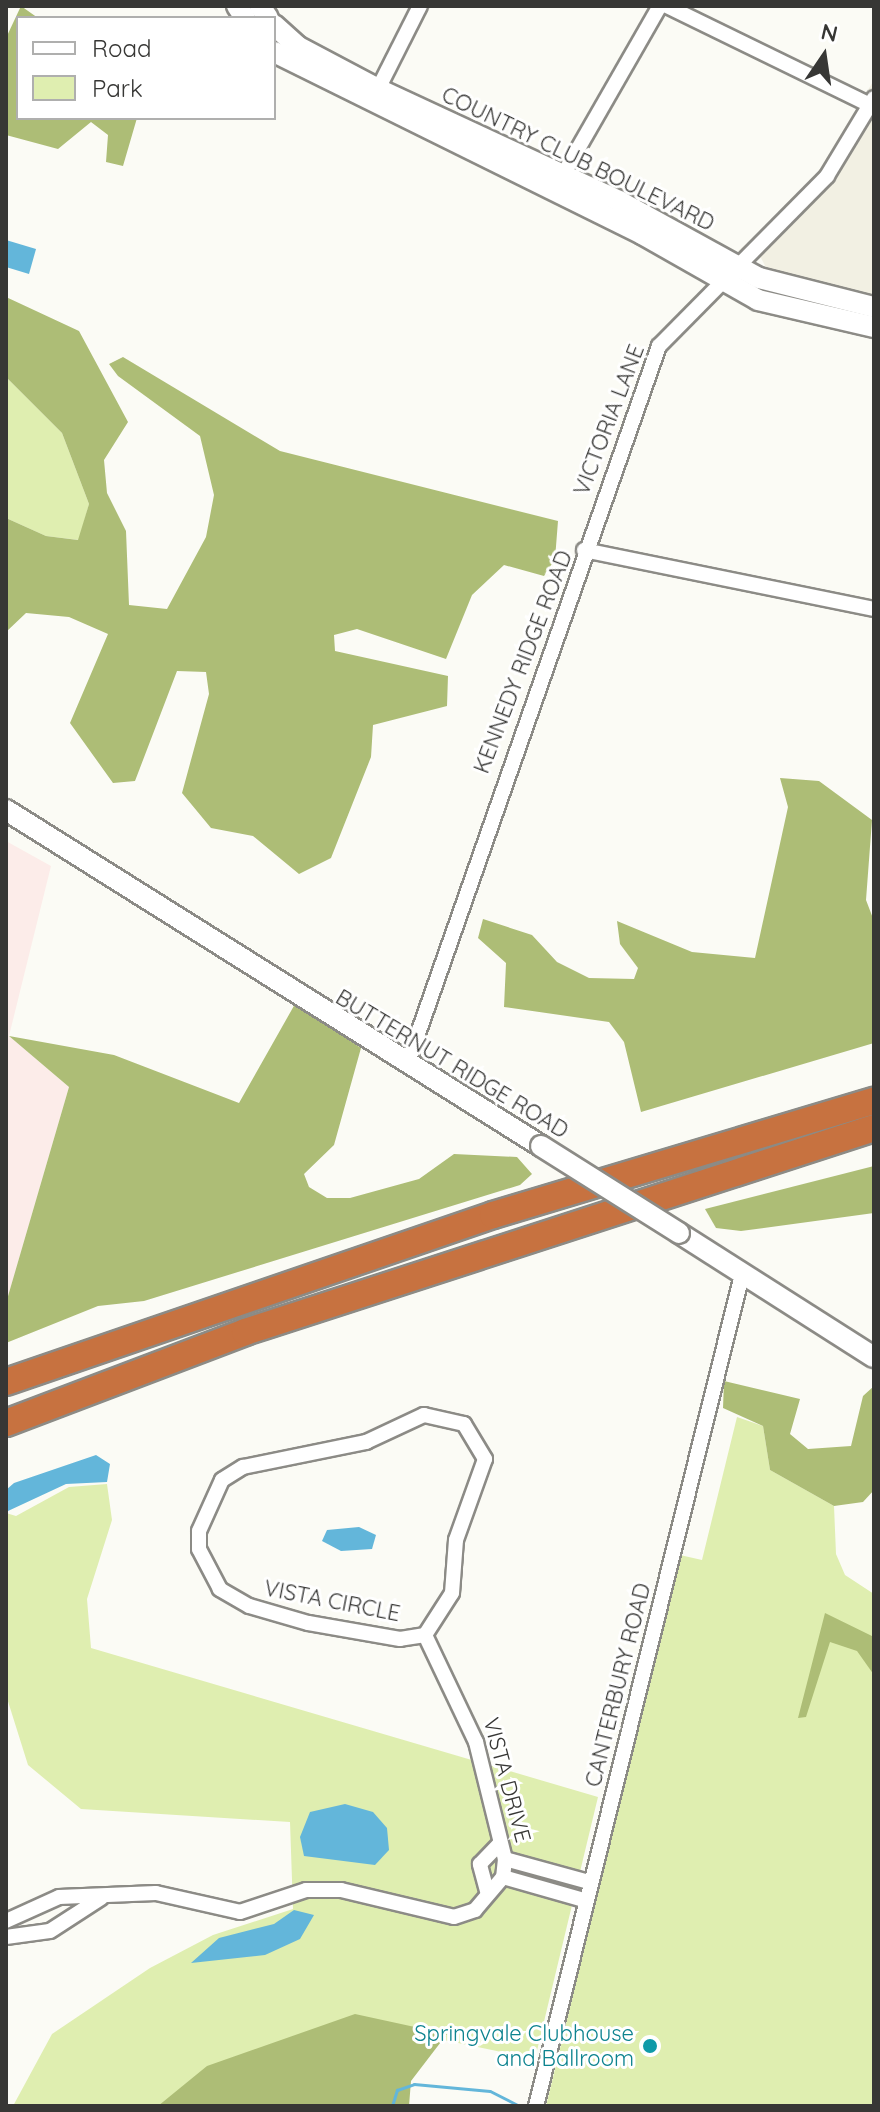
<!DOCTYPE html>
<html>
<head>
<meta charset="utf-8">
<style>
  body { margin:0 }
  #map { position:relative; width:880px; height:2112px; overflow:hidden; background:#fbfbf5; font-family:Quicksand,sans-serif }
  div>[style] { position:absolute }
  .built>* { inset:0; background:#f2f0e3 }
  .education>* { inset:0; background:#fcece9 }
  .green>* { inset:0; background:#dfeeb0 }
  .forest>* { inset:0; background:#adbd76 }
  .water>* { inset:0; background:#63b6da }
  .stream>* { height:3px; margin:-1.5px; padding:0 1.5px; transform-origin:1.5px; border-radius:1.5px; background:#63b6da }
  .roads { filter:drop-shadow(2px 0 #8c8b86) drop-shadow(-2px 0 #8c8b86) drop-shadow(0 2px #8c8b86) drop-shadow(0 -2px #8c8b86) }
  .street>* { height:14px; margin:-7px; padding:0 7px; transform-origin:7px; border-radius:7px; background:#fff }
  .secondary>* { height:20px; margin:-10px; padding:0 10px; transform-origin:10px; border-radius:10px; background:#fff }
  .highway>* { height:26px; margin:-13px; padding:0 13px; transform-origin:13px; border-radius:13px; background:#c77240 }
  .bridges { filter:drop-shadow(2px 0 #8c8b86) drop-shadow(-2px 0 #8c8b86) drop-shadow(0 2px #8c8b86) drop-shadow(0 -2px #8c8b86) }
  .secondary-bridge>* { height:20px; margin:-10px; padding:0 10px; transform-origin:10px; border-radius:10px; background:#fff }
  .dots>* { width:22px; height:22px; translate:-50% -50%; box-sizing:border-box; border:4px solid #fff; border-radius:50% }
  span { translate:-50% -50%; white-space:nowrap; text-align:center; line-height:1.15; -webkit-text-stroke:6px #fff; paint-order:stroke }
  .street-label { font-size:22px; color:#373735 }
  .culture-label { font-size:22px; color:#0d838f }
  .right { translate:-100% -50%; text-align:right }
  .frame { position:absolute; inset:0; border:8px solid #373735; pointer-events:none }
  .legend { position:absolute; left:16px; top:16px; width:260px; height:104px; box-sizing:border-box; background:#fff; border:2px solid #afafae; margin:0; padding:10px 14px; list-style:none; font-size:24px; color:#373735 }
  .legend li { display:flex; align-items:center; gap:16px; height:40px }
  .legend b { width:40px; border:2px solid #afafae }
  .north { position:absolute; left:784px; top:16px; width:80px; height:80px; -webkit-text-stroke:6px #fff; paint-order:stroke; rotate:13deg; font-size:22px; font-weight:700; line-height:32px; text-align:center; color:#373735 }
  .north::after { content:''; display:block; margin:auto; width:28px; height:36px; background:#373735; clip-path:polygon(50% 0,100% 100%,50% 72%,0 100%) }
</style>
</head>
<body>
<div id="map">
  <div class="built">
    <i style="clip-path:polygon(874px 80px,874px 301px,771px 277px,761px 258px,738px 251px,807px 190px)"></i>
  </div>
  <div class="education">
    <i style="clip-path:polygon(6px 841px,51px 866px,9px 1036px,69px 1087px,6px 1303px)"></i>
  </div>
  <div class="green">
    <i style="clip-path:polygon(6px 377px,62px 433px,89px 504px,79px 540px,46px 536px,6px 518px)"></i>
    <i style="clip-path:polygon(737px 1417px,763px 1426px,770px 1470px,834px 1506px,836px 1554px,845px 1575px,874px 1594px,874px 2106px,546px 2106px,680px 1555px,702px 1560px)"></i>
    <i style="clip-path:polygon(107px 1484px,112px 1520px,87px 1599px,91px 1648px,598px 1797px,535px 2059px,362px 2023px,188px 2106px,13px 2106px,52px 2034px,150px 1968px,213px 1935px,293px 1909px,290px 1822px,81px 1809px,28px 1765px,6px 1695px,6px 1513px,16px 1516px,69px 1487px)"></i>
  </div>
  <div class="forest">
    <i style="clip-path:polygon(21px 6px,38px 18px,18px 18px,18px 118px,137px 118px,123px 166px,106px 162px,108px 135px,91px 122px,58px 149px,6px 135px,6px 38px)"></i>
    <i style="clip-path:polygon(6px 297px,79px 331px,128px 422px,104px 460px,107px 493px,126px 531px,129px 605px,167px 609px,206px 537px,214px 495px,200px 436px,118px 376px,109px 364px,123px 357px,280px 451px,558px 521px,555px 559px,544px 576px,504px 565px,472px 595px,446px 659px,357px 629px,334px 635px,335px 651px,448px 676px,447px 706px,373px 725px,371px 757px,331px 858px,299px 874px,253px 836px,211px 828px,182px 793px,209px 694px,206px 672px,177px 671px,135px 781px,113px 783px,70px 723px,108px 634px,69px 617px,26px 613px,6px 632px,6px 518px,46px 536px,78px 540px,89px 504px,62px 433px,6px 377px)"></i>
    <i style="clip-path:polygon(780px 778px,819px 781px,872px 820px,866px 900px,874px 921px,874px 1043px,641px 1112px,624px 1042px,609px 1022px,504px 1007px,506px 963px,478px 938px,483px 919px,532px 935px,557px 962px,589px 978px,634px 979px,638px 968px,620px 944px,617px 921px,692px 952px,755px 958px,788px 807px)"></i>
    <i style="clip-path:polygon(295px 1004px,361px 1048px,334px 1145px,304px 1174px,309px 1187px,327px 1198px,350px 1198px,419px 1179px,454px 1154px,517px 1157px,532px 1174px,520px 1185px,144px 1301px,98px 1306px,6px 1343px,6px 1303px,69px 1087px,9px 1036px,114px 1055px,239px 1103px)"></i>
    <i style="clip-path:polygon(874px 1166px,874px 1213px,741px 1231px,716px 1228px,705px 1209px)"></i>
    <i style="clip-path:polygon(724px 1381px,800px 1399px,790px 1434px,808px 1449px,851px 1446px,863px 1396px,874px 1386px,874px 1490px,863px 1502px,834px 1506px,770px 1470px,763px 1426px,723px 1408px)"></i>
    <i style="clip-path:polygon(825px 1613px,874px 1637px,874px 1675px,857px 1651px,830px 1642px,806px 1717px,798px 1718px)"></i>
    <i style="clip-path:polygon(355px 2014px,447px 2034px,411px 2081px,409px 2106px,158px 2106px,207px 2066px)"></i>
  </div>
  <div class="water">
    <i style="clip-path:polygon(6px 240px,36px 249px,29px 274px,6px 267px)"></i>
    <i style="clip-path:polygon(96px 1455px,110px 1464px,107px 1482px,66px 1484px,8px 1511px,6px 1490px,14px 1483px)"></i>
    <i style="clip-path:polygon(359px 1527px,376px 1535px,372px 1549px,341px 1551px,322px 1541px,327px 1530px)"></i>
    <i style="clip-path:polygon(345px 1804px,373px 1812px,387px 1828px,389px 1850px,375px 1865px,304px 1856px,300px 1837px,310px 1812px)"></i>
    <i style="clip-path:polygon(294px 1910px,314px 1915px,300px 1939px,265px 1955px,191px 1963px,219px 1938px,274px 1924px)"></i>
  </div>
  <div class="stream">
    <i style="left:392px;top:2106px;width:17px;rotate:-73deg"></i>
    <i style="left:397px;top:2090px;width:18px;rotate:-19deg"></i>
    <i style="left:414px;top:2084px;width:76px;rotate:5.3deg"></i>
    <i style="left:490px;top:2091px;width:33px;rotate:27deg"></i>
  </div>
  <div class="roads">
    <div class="street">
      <i style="left:667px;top:6px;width:226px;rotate:26deg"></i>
      <i style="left:374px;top:97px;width:102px;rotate:-63.2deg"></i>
      <i style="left:559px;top:182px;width:203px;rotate:-60.2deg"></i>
      <i style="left:584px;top:550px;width:296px;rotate:11.5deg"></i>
      <i style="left:407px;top:1065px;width:762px;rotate:-70.69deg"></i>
      <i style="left:659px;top:346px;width:239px;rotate:-45.3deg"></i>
      <i style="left:827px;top:176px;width:91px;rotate:-58.9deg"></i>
      <i style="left:424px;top:1415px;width:41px;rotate:12.7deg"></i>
      <i style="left:464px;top:1424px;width:41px;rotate:59deg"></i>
      <i style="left:485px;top:1459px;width:86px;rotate:109.7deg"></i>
      <i style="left:456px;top:1540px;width:53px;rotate:94.3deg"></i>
      <i style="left:452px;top:1593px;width:50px;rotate:122.7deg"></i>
      <i style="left:425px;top:1635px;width:25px;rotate:171deg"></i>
      <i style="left:400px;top:1639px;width:93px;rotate:-170.1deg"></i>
      <i style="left:308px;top:1623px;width:61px;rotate:-163.9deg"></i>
      <i style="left:249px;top:1606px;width:34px;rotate:-150deg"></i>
      <i style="left:220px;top:1589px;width:45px;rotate:-117.7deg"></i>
      <i style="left:199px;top:1549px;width:18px;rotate:-90deg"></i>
      <i style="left:199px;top:1531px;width:56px;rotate:-65.7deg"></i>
      <i style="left:222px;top:1480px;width:25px;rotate:-32deg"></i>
      <i style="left:243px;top:1467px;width:126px;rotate:-11.5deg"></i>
      <i style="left:366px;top:1442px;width:64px;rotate:-25deg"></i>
      <i style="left:425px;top:1635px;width:119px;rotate:64.5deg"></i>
      <i style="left:476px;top:1742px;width:121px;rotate:76.1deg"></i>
      <i style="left:505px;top:1859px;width:18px;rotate:96deg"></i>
      <i style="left:505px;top:1859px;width:87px;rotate:15.3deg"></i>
      <i style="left:503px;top:1877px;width:84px;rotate:15.9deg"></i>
      <i style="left:487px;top:1891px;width:28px;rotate:-105deg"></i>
      <i style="left:480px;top:1864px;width:28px;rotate:-46deg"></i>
      <i style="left:6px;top:1921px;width:58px;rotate:-24.4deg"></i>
      <i style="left:59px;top:1897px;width:97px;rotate:-2.4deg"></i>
      <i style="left:156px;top:1893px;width:86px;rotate:12.7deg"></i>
      <i style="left:240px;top:1912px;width:70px;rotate:-18.4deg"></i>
      <i style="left:306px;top:1890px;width:35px"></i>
      <i style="left:341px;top:1890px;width:116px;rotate:13.4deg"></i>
      <i style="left:454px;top:1917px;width:22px;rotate:-18deg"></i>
      <i style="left:475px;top:1910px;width:43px;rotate:-49.7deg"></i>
      <i style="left:6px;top:1937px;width:44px;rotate:-7.8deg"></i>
      <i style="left:50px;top:1931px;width:61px;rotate:-32.9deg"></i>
      <i style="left:536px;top:2106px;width:856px;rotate:-76.08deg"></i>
    </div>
    <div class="secondary">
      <i style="left:237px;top:6px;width:14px;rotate:56deg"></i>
      <i style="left:260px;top:6px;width:14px;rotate:56deg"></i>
      <i style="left:274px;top:25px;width:31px;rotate:42deg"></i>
      <i style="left:297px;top:46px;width:92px;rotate:28deg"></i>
      <i style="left:378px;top:89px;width:266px;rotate:24.9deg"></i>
      <i style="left:619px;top:201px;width:160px;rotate:28.8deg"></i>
      <i style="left:759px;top:278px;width:119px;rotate:14.2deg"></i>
      <i style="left:274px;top:52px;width:411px;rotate:26.3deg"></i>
      <i style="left:642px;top:234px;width:133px;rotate:29.6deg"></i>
      <i style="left:758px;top:300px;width:119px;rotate:13.1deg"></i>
      <i style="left:6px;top:810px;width:632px;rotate:32.13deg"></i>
      <i style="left:679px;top:1233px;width:231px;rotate:32.5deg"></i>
    </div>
    <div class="highway">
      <i style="left:6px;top:1382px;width:515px;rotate:-18.93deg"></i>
      <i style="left:493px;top:1215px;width:398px;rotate:-16.7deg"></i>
      <i style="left:6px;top:1423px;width:256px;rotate:-20.8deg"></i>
      <i style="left:245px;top:1332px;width:661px;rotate:-17.97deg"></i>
    </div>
  </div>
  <div class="bridges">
    <div class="secondary-bridge">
      <i style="left:541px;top:1146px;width:163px;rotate:32.2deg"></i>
    </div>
  </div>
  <div class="dots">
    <i style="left:650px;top:2046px;background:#0f9aa8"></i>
  </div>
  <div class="street-label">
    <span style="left:578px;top:159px;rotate:26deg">COUNTRY CLUB BOULEVARD</span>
    <span style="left:609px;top:420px;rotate:-69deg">VICTORIA LANE</span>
    <span style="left:523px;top:662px;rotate:-69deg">KENNEDY RIDGE ROAD</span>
    <span style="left:452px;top:1064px;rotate:31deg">BUTTERNUT RIDGE ROAD</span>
    <span style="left:332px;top:1601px;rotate:11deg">VISTA CIRCLE</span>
    <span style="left:618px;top:1685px;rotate:-76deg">CANTERBURY ROAD</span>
    <span style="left:507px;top:1780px;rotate:75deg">VISTA DRIVE</span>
  </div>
  <div class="culture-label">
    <span class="right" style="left:634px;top:2046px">Springvale Clubhouse<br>and Ballroom</span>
  </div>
  <div class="frame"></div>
  <ul class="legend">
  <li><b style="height:10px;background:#fff"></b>Road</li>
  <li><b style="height:22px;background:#dfeeb0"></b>Park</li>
  </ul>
  <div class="north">N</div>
</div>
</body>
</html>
